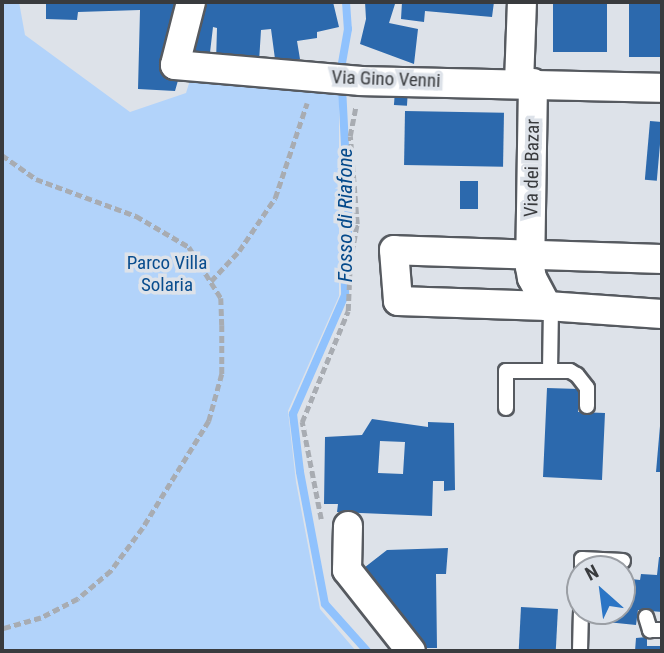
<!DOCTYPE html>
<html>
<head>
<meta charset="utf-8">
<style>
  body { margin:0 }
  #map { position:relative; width:664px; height:653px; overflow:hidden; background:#dde2e9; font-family:"Roboto Condensed",sans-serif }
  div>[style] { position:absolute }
  .green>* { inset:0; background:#b2d3fa }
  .stream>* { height:8px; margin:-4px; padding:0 4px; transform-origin:4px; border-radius:4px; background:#90c2fd }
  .building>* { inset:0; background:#2c69ad; transform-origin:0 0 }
  .path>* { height:4.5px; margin-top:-2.25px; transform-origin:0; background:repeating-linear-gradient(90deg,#a8acb2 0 7px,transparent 0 10.5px) }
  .roads { filter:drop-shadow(2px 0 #565a60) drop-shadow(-2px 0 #565a60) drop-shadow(0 2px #565a60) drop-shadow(0 -2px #565a60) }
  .service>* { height:14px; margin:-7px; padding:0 7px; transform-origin:7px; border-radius:7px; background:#fff }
  .minor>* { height:28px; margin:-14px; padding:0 14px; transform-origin:14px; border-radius:14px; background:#fff }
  span { translate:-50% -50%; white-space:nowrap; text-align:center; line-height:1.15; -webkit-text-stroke:7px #dde2e9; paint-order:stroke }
  .street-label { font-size:19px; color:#393b3e }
  .park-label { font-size:19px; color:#094d8e }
  .water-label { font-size:21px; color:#054a8b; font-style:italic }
  .frame { position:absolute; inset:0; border:4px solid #393b3e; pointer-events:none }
  .north { position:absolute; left:566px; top:555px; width:70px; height:70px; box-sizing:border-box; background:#dde2e9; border:2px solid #9b9fa5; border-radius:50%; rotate:332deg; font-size:19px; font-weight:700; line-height:28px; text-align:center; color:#393b3e }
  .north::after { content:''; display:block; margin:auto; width:24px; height:32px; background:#2b75c5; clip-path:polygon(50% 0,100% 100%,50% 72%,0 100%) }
</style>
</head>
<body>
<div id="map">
  <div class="green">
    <i style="clip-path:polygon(2px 2px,19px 2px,25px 35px,130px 112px,186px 93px,192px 74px,339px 82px,339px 296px,288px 411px,296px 482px,320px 609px,356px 651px,2px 651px)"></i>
  </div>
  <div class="stream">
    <i style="left:346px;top:2px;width:27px;rotate:86deg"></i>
    <i style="left:348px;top:29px;width:39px;rotate:100deg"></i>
    <i style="left:341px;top:67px;width:158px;rotate:87.1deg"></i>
    <i style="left:349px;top:225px;width:36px;rotate:98deg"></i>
    <i style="left:344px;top:261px;width:34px;rotate:88deg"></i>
    <i style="left:345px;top:295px;width:130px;rotate:113.6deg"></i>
    <i style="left:293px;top:414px;width:58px;rotate:83.1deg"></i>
    <i style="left:300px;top:472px;width:134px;rotate:79.3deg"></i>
    <i style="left:325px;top:604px;width:63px;rotate:48.2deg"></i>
  </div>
  <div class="building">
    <i style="clip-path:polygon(46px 2px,182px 2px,181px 70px,175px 91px,138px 89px,140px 10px,78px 12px,77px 20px,46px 19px)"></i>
    <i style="clip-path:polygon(195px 2px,333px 2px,339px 27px,317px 32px,317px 38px,297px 41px,300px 59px,275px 59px,271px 29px,261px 30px,259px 62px,216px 62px,217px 28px,213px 27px,209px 61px,181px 59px)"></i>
    <i style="clip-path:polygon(365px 2px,395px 4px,389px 23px,418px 29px,414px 64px,360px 44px,366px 19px)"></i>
    <i style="clip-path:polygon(402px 2px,494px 2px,492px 17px,425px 11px,424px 22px,401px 19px)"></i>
    <i style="left:553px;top:2px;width:54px;height:50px"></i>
    <i style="left:629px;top:2px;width:33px;height:55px"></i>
    <i style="left:395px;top:90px;width:13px;height:15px;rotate:4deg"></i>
    <i style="left:405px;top:111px;width:99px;height:54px;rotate:1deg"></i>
    <i style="left:650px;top:121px;width:12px;height:59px;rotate:5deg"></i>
    <i style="left:460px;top:181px;width:18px;height:28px"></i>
    <i style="clip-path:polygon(547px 388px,579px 389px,578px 412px,605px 413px,602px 480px,543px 477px)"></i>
    <i style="clip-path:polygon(evenodd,372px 419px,428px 427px,428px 422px,454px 423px,455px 490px,444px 491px,444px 481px,433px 481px,432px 516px,337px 512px,338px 504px,324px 504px,325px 437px,362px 435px,372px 419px,380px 441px,405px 442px,403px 474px,378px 473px,380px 441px)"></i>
    <i style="clip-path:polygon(660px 426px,662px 426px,662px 472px,656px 472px)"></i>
    <i style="clip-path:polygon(448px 548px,446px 574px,436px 574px,437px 648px,410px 648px,360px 571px,387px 550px)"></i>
    <i style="clip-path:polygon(659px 557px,662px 557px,662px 612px,638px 610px,636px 625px,597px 621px,597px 611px,622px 611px,622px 578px,640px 580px,641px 574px,657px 575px)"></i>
    <i style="clip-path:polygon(588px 561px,625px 565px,624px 575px,622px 569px,588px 569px)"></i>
    <i style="left:521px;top:607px;width:37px;height:44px;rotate:3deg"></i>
    <i style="clip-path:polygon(647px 637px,647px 646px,662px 646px,662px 651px,635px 651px,636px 638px)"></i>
  </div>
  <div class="path">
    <i style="left:2px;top:155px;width:42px;rotate:35.2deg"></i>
    <i style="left:36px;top:179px;width:107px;rotate:20.3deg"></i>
    <i style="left:136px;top:216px;width:61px;rotate:30.3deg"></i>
    <i style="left:189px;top:247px;width:60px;rotate:57.9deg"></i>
    <i style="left:221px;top:298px;width:27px;rotate:88deg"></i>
    <i style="left:222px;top:325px;width:49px;rotate:90deg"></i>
    <i style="left:222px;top:374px;width:49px;rotate:105.5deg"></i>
    <i style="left:209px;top:421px;width:126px;rotate:121.7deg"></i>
    <i style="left:143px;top:528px;width:54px;rotate:126.7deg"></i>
    <i style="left:111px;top:571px;width:43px;rotate:139.7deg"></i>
    <i style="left:78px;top:599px;width:42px;rotate:152.8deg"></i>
    <i style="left:41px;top:618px;width:41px;rotate:164.2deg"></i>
    <i style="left:211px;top:281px;width:41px;rotate:-47deg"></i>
    <i style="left:239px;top:251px;width:64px;rotate:-55.8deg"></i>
    <i style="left:275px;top:198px;width:100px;rotate:-71.4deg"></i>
    <i style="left:321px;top:519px;width:99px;rotate:-101.1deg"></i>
    <i style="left:302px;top:422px;width:120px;rotate:-67.5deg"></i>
    <i style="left:348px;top:311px;width:48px;rotate:-87.6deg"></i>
    <i style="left:350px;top:263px;width:40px;rotate:-80deg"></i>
    <i style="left:357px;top:224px;width:88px;rotate:-94.5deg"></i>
    <i style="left:350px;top:136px;width:31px;rotate:-79deg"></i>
  </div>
  <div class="roads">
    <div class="service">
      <i style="left:550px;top:371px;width:20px"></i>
      <i style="left:570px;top:371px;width:8px;rotate:30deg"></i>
      <i style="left:577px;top:375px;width:16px;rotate:52deg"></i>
      <i style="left:587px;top:388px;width:18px;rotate:90deg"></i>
      <i style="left:506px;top:408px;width:37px;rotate:-90deg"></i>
      <i style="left:506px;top:371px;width:44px"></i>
      <i style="left:550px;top:371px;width:65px;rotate:-89.1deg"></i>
      <i style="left:582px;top:569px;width:10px;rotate:-90deg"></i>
      <i style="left:582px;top:559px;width:41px;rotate:2.8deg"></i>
      <i style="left:646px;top:617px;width:14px;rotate:73deg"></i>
      <i style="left:650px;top:630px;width:12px"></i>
      <i style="left:580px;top:651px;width:40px;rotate:-88.6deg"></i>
    </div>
    <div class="minor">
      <i style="left:191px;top:2px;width:65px;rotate:104.3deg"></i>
      <i style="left:175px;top:65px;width:187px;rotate:4.9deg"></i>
      <i style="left:361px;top:81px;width:301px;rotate:1.3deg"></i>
      <i style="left:519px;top:83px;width:81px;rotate:-87.9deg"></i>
      <i style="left:533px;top:83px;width:184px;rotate:90.9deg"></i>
      <i style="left:530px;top:267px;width:11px;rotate:80deg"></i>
      <i style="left:532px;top:278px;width:32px;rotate:62deg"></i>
      <i style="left:662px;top:259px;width:268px;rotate:-178.1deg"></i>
      <i style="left:394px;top:250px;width:51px;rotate:85.5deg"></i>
      <i style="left:398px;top:301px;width:149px;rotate:1.9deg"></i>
      <i style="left:547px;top:306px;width:115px;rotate:4deg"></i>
      <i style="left:348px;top:526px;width:44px;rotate:91.3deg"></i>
      <i style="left:347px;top:570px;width:103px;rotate:51.7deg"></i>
    </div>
  </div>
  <div class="street-label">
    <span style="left:386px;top:79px;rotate:2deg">Via Gino Venni</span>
    <span style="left:532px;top:168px;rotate:-89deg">Via dei Bazar</span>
  </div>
  <div class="park-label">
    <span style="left:167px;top:274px">Parco Villa<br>Solaria</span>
  </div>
  <div class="water-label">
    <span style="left:345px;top:215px;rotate:-90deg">Fosso di Riafone</span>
  </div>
  <div class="frame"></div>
  <div class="north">N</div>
</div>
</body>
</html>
